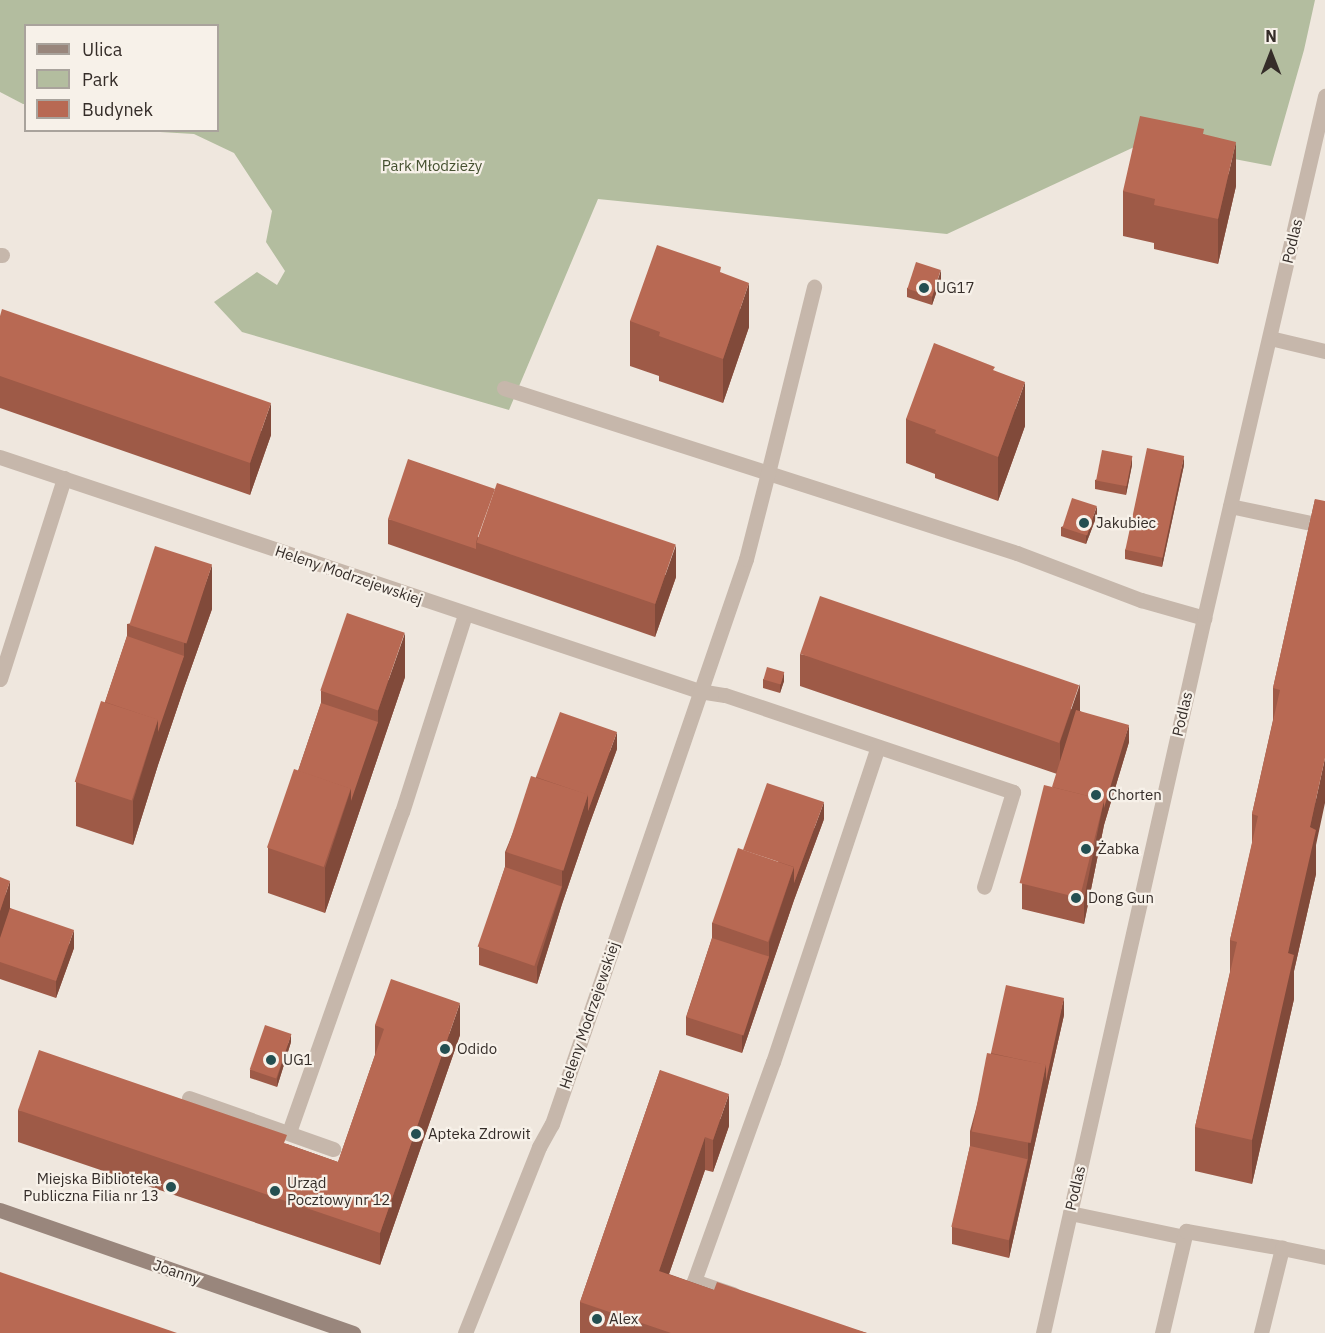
<!DOCTYPE html>
<html>
<head>
<meta charset="utf-8">
<style>
  body { margin:0 }
  #map { position:relative; width:1325px; height:1333px; overflow:hidden; background:#efe7de; font-family:"IBM Plex Sans",sans-serif }
  div>[style] { position:absolute }
  .green>* { inset:0; background:#b3bd9f }
  .lane>* { height:15px; margin:-7.5px; padding:0 7.5px; transform-origin:7.5px; border-radius:7.5px; background:#c6b7ab }
  .street>* { height:15px; margin:-7.5px; padding:0 7.5px; transform-origin:7.5px; border-radius:7.5px; background:#c6b7ab }
  .secondary>* { height:15px; margin:-7.5px; padding:0 7.5px; transform-origin:7.5px; border-radius:7.5px; background:#99867c }
  .wall>* { inset:0; background:#9e5a47 }
  .shaded-wall>* { inset:0; background:#814a3a }
  .building>* { inset:0; background:#b86953; transform-origin:0 0 }
  .dots>* { width:16px; height:16px; translate:-50% -50%; box-sizing:border-box; border:3px solid #f7f1e9; border-radius:50% }
  span { translate:-50% -50%; white-space:nowrap; text-align:center; line-height:1.15; -webkit-text-stroke:4.5px #f7f1e9; paint-order:stroke }
  .park-label { font-size:15px; color:#455030 }
  .street-label { font-size:15px; color:#352d29 }
  .poi-label { font-size:15px; color:#352d29 }
  .left { translate:0 -50%; text-align:left }
  .right { translate:-100% -50%; text-align:right }
  .legend { position:absolute; left:24px; top:24px; width:195px; height:108px; box-sizing:border-box; background:#f7f1e9; border:2px solid #a9a39c; margin:0; padding:8px 10px; list-style:none; font-size:18px; color:#352d29 }
  .legend li { display:flex; align-items:center; gap:12px; height:30px }
  .legend b { width:30px; border:2px solid #a9a39c }
  .north { position:absolute; left:1241px; top:24px; width:60px; height:60px; -webkit-text-stroke:4px #f7f1e9; paint-order:stroke; rotate:0deg; font-size:16px; font-weight:700; line-height:24px; text-align:center; color:#352d29 }
  .north::after { content:''; display:block; margin:auto; width:21px; height:27px; background:#352d29; clip-path:polygon(50% 0,100% 100%,50% 72%,0 100%) }
</style>
</head>
<body>
<div id="map">
  <div class="green">
    <i style="clip-path:polygon(0 0,1315px 0,1304px 50px,1271px 166px,1145px 142px,947px 234px,598px 199px,509px 410px,242px 332px,214px 302px,257px 272px,277px 285px,285px 271px,266px 242px,272px 211px,234px 153px,194px 134px,143px 131px,218px 130px,218px 26px,26px 26px,26px 104px,23px 104px,0 92px)"></i>
  </div>
  <div class="lane">
    <i style="left:0;top:255px;width:2px"></i>
    <i style="left:1270px;top:338px;width:57px;rotate:13.3deg"></i>
    <i style="left:504px;top:388px;width:539px;rotate:17.83deg"></i>
    <i style="left:1017px;top:553px;width:133px;rotate:20.8deg"></i>
    <i style="left:1141px;top:600px;width:66px;rotate:15.9deg"></i>
    <i style="left:768px;top:473px;width:192px;rotate:-76.1deg"></i>
    <i style="left:1230px;top:506px;width:97px;rotate:11.9deg"></i>
    <i style="left:0;top:679px;width:211px;rotate:-72.3deg"></i>
    <i style="left:699px;top:691px;width:26px;rotate:9deg"></i>
    <i style="left:725px;top:695px;width:304px;rotate:18.6deg"></i>
    <i style="left:1013px;top:792px;width:99px;rotate:107deg"></i>
    <i style="left:189px;top:1098px;width:153px;rotate:19.5deg"></i>
    <i style="left:289px;top:1132px;width:339px;rotate:-70.6deg"></i>
    <i style="left:402px;top:812px;width:207px;rotate:-72.3deg"></i>
    <i style="left:1070px;top:1213px;width:116px;rotate:11.9deg"></i>
    <i style="left:733px;top:1294px;width:41px;rotate:-161.6deg"></i>
    <i style="left:694px;top:1281px;width:233px;rotate:-70.2deg"></i>
    <i style="left:773px;top:1062px;width:332px;rotate:-71.6deg"></i>
    <i style="left:1162px;top:1333px;width:105px;rotate:-76.8deg"></i>
    <i style="left:1186px;top:1231px;width:97px;rotate:10deg"></i>
    <i style="left:1261px;top:1333px;width:88px;rotate:-76.1deg"></i>
    <i style="left:1282px;top:1248px;width:44px;rotate:11.8deg"></i>
  </div>
  <div class="street">
    <i style="left:0;top:457px;width:737px;rotate:18.51deg"></i>
    <i style="left:465px;top:1333px;width:200px;rotate:-68.3deg"></i>
    <i style="left:539px;top:1147px;width:26px;rotate:-61deg"></i>
    <i style="left:552px;top:1124px;width:597px;rotate:-71.05deg"></i>
    <i style="left:746px;top:559px;width:89px;rotate:-75.7deg"></i>
    <i style="left:1043px;top:1333px;width:733px;rotate:-77.31deg"></i>
    <i style="left:1204px;top:618px;width:536px;rotate:-76.95deg"></i>
  </div>
  <div class="secondary">
    <i style="left:0;top:1210px;width:374px;rotate:19.2deg"></i>
  </div>
  <div class="wall">
    <i style="clip-path:polygon(1204px 134px,1236px 186px,1218px 264px,1154px 249px,1154px 243px,1123px 236px,1123px 191px)"></i>
    <i style="clip-path:polygon(721px 273px,749px 327px,723px 403px,659px 381px,659px 376px,630px 366px,630px 321px)"></i>
    <i style="clip-path:polygon(941px 279px,932px 305px,907px 297px,907px 288px)"></i>
    <i style="clip-path:polygon(0 316px,271px 435px,250px 495px,0 408px)"></i>
    <i style="clip-path:polygon(995px 371px,1025px 426px,998px 501px,935px 478px,935px 474px,906px 463px,906px 419px)"></i>
    <i style="clip-path:polygon(1132px 465px,1126px 495px,1095px 489px,1095px 480px)"></i>
    <i style="clip-path:polygon(1184px 465px,1162px 567px,1125px 559px,1125px 550px)"></i>
    <i style="clip-path:polygon(1315px 499px,1316px 874px,1294px 971px,1294px 999px,1252px 1184px,1195px 1171px,1195px 1127px,1230px 972px,1230px 940px,1252px 844px,1252px 814px,1273px 720px,1273px 688px)"></i>
    <i style="clip-path:polygon(1097px 515px,1086px 544px,1061px 536px,1061px 527px)"></i>
    <i style="clip-path:polygon(388px 519px,676px 577px,655px 637px,388px 544px)"></i>
    <i style="clip-path:polygon(212px 609px,184px 688px,158px 765px,133px 845px,76px 826px,76px 782px,105px 702px,127px 636px,127px 624px)"></i>
    <i style="clip-path:polygon(800px 654px,1080px 711px,1129px 742px,1104px 825px,1084px 924px,1022px 909px,1022px 884px,1057px 774px,800px 686px)"></i>
    <i style="clip-path:polygon(405px 677px,325px 913px,268px 893px,268px 848px,298px 771px,321px 703px,321px 691px)"></i>
    <i style="clip-path:polygon(763px 679px,784px 681px,780px 693px,763px 688px)"></i>
    <i style="clip-path:polygon(617px 749px,588px 828px,562px 904px,537px 984px,479px 965px,479px 947px,505px 867px,505px 852px,536px 777px)"></i>
    <i style="clip-path:polygon(824px 819px,794px 900px,742px 1053px,686px 1035px,686px 1017px,712px 938px,712px 923px)"></i>
    <i style="clip-path:polygon(0 877px,10px 908px,74px 948px,56px 998px,0 979px)"></i>
    <i style="clip-path:polygon(1064px 1015px,1009px 1258px,952px 1244px,952px 1227px,970px 1146px,970px 1131px,991px 1053px)"></i>
    <i style="clip-path:polygon(375px 1025px,460px 1035px,380px 1265px,18px 1142px,18px 1110px,287px 1144px,338px 1162px,375px 1055px)"></i>
    <i style="clip-path:polygon(291px 1042px,277px 1087px,250px 1078px,250px 1070px)"></i>
    <i style="clip-path:polygon(660px 1070px,729px 1126px,713px 1172px,705px 1170px,669px 1274px,714px 1290px,867px 1333px,580px 1333px,580px 1302px)"></i>
  </div>
  <div class="shaded-wall">
    <i style="clip-path:polygon(1236px 142px,1236px 186px,1218px 264px,1218px 219px)"></i>
    <i style="clip-path:polygon(941px 270px,941px 279px,932px 305px,932px 297px)"></i>
    <i style="clip-path:polygon(749px 283px,749px 327px,723px 403px,723px 359px)"></i>
    <i style="clip-path:polygon(1025px 382px,1025px 426px,998px 501px,998px 457px)"></i>
    <i style="clip-path:polygon(271px 403px,271px 435px,250px 495px,250px 463px)"></i>
    <i style="clip-path:polygon(1132px 456px,1132px 465px,1126px 495px,1126px 487px)"></i>
    <i style="clip-path:polygon(1184px 456px,1184px 465px,1162px 567px,1162px 558px)"></i>
    <i style="clip-path:polygon(1097px 506px,1097px 515px,1086px 544px,1086px 536px)"></i>
    <i style="clip-path:polygon(676px 545px,676px 577px,655px 637px,655px 604px)"></i>
    <i style="clip-path:polygon(212px 565px,212px 609px,184px 688px,158px 765px,133px 845px,133px 801px,158px 720px,184px 656px,184px 644px)"></i>
    <i style="clip-path:polygon(405px 633px,405px 677px,325px 913px,325px 868px,351px 789px,378px 722px,378px 710px)"></i>
    <i style="clip-path:polygon(784px 672px,784px 681px,780px 693px,780px 684px)"></i>
    <i style="clip-path:polygon(1080px 684px,1080px 716px,1060px 775px,1060px 742px)"></i>
    <i style="clip-path:polygon(1129px 725px,1129px 742px,1104px 825px,1084px 924px,1084px 899px,1104px 800px)"></i>
    <i style="clip-path:polygon(617px 732px,617px 749px,588px 828px,588px 811px)"></i>
    <i style="clip-path:polygon(1325px 758px,1325px 803px,1316px 845px,1316px 874px,1294px 971px,1294px 999px,1252px 1184px,1252px 1140px,1288px 953px,1310px 827px)"></i>
    <i style="clip-path:polygon(588px 795px,588px 828px,562px 904px,537px 984px,537px 967px,562px 887px,562px 871px)"></i>
    <i style="clip-path:polygon(824px 802px,824px 819px,794px 900px,794px 883px)"></i>
    <i style="clip-path:polygon(794px 867px,794px 900px,742px 1053px,742px 1036px,769px 957px,769px 942px)"></i>
    <i style="clip-path:polygon(10px 881px,10px 925px,0 955px,0 911px)"></i>
    <i style="clip-path:polygon(74px 930px,74px 948px,56px 998px,56px 981px)"></i>
    <i style="clip-path:polygon(1064px 998px,1064px 1015px,1009px 1258px,1009px 1241px,1028px 1159px,1028px 1144px,1046px 1065px)"></i>
    <i style="clip-path:polygon(460px 1003px,460px 1035px,380px 1265px,380px 1233px)"></i>
    <i style="clip-path:polygon(291px 1034px,291px 1042px,277px 1087px,277px 1079px)"></i>
    <i style="clip-path:polygon(729px 1094px,729px 1126px,713px 1172px,713px 1140px)"></i>
    <i style="clip-path:polygon(705px 1137px,705px 1170px,659px 1303px,659px 1271px)"></i>
  </div>
  <div class="building">
    <i style="clip-path:polygon(1140px 116px,1204px 129px,1203px 134px,1236px 142px,1218px 219px,1154px 205px,1155px 199px,1123px 191px)"></i>
    <i style="clip-path:polygon(657px 245px,721px 267px,720px 272px,749px 283px,723px 359px,659px 336px,660px 332px,630px 321px)"></i>
    <i style="left:916px;top:262px;width:26px;height:28px;rotate:18deg"></i>
    <i style="clip-path:polygon(2px 309px,271px 403px,250px 463px,0 376px,0 316px)"></i>
    <i style="clip-path:polygon(934px 343px,995px 367px,993px 370px,1025px 382px,998px 457px,935px 433px,936px 430px,906px 419px)"></i>
    <i style="left:1147px;top:448px;width:38px;height:104px;rotate:12deg"></i>
    <i style="left:1102px;top:450px;width:31px;height:31px;rotate:11deg"></i>
    <i style="clip-path:polygon(408px 459px,495px 489px,476px 542px,476px 549px,388px 519px)"></i>
    <i style="left:497px;top:483px;width:189px;height:63px;rotate:19deg"></i>
    <i style="left:1072px;top:498px;width:26px;height:31px;rotate:18deg"></i>
    <i style="clip-path:polygon(1315px 499px,1325px 501px,1325px 758px,1310px 827px,1316px 830px,1288px 953px,1294px 955px,1252px 1140px,1195px 1127px,1237px 942px,1230px 940px,1258px 816px,1252px 814px,1280px 690px,1273px 688px)"></i>
    <i style="left:155px;top:546px;width:60px;height:83px;rotate:18deg"></i>
    <i style="left:820px;top:596px;width:274px;height:61px;rotate:19deg"></i>
    <i style="left:347px;top:613px;width:61px;height:82px;rotate:19deg"></i>
    <i style="clip-path:polygon(127px 636px,184px 656px,158px 732px,158px 720px,105px 702px)"></i>
    <i style="left:767px;top:667px;width:18px;height:13px;rotate:16deg"></i>
    <i style="left:101px;top:701px;width:60px;height:85px;rotate:18deg"></i>
    <i style="clip-path:polygon(321px 703px,378px 722px,351px 801px,351px 789px,298px 771px)"></i>
    <i style="clip-path:polygon(1076px 710px,1129px 725px,1104px 808px,1104px 800px,1052px 787px)"></i>
    <i style="clip-path:polygon(560px 712px,617px 732px,588px 811px,588px 795px,536px 777px)"></i>
    <i style="left:294px;top:769px;width:60px;height:83px;rotate:19deg"></i>
    <i style="left:531px;top:776px;width:60px;height:80px;rotate:18deg"></i>
    <i style="clip-path:polygon(767px 783px,824px 802px,794px 883px,794px 867px,743px 850px)"></i>
    <i style="left:1044px;top:785px;width:62px;height:101px;rotate:14deg"></i>
    <i style="left:738px;top:848px;width:59px;height:79px;rotate:19deg"></i>
    <i style="left:505px;top:867px;width:60px;height:84px;rotate:19deg"></i>
    <i style="clip-path:polygon(0 877px,10px 881px,0 911px)"></i>
    <i style="clip-path:polygon(10px 908px,74px 930px,56px 981px,0 962px,0 938px)"></i>
    <i style="left:712px;top:938px;width:60px;height:83px;rotate:18deg"></i>
    <i style="clip-path:polygon(391px 979px,460px 1003px,380px 1233px,18px 1110px,39px 1050px,287px 1135px,284px 1143px,338px 1162px,384px 1029px,375px 1025px)"></i>
    <i style="clip-path:polygon(1006px 985px,1064px 998px,1046px 1081px,1046px 1065px,991px 1053px)"></i>
    <i style="left:265px;top:1025px;width:28px;height:47px;rotate:19deg"></i>
    <i style="left:987px;top:1053px;width:60px;height:80px;rotate:11deg"></i>
    <i style="clip-path:polygon(660px 1070px,729px 1094px,713px 1140px,705px 1137px,659px 1271px,714px 1290px,717px 1282px,867px 1333px,671px 1333px,580px 1302px)"></i>
    <i style="left:970px;top:1146px;width:59px;height:83px;rotate:13deg"></i>
    <i style="clip-path:polygon(0 1272px,177px 1333px,0 1333px)"></i>
  </div>
  <div class="dots">
    <i style="left:924px;top:288px;background:#244f51"></i>
    <i style="left:1084px;top:523px;background:#244f51"></i>
    <i style="left:1096px;top:795px;background:#244f51"></i>
    <i style="left:1086px;top:849px;background:#244f51"></i>
    <i style="left:1076px;top:898px;background:#244f51"></i>
    <i style="left:445px;top:1049px;background:#244f51"></i>
    <i style="left:271px;top:1060px;background:#244f51"></i>
    <i style="left:416px;top:1134px;background:#244f51"></i>
    <i style="left:171px;top:1187px;background:#244f51"></i>
    <i style="left:275px;top:1191px;background:#244f51"></i>
    <i style="left:597px;top:1319px;background:#244f51"></i>
  </div>
  <div class="park-label">
    <span style="left:432px;top:166px">Park Młodzieży</span>
  </div>
  <div class="street-label">
    <span style="left:1292px;top:241px;rotate:-77deg">Podlas</span>
    <span style="left:349px;top:575px;rotate:19deg">Heleny Modrzejewskiej</span>
    <span style="left:1182px;top:714px;rotate:-77deg">Podlas</span>
    <span style="left:589px;top:1015px;rotate:-71deg">Heleny Modrzejewskiej</span>
    <span style="left:1075px;top:1188px;rotate:-77deg">Podlas</span>
    <span style="left:177px;top:1272px;rotate:19deg">Joanny</span>
  </div>
  <div class="poi-label">
    <span class="left" style="left:936px;top:288px">UG17</span>
    <span class="left" style="left:1096px;top:523px">Jakubiec</span>
    <span class="left" style="left:1108px;top:795px">Chorten</span>
    <span class="left" style="left:1098px;top:849px">Żabka</span>
    <span class="left" style="left:1088px;top:898px">Dong Gun</span>
    <span class="left" style="left:457px;top:1049px">Odido</span>
    <span class="left" style="left:283px;top:1060px">UG1</span>
    <span class="left" style="left:428px;top:1134px">Apteka Zdrowit</span>
    <span class="right" style="left:159px;top:1187px">Miejska Biblioteka<br>Publiczna Filia nr 13</span>
    <span class="left" style="left:287px;top:1191px">Urząd<br>Pocztowy nr 12</span>
    <span class="left" style="left:609px;top:1319px">Alex</span>
  </div>
  <ul class="legend">
  <li><b style="height:8px;background:#99867c"></b>Ulica</li>
  <li><b style="height:16px;background:#b3bd9f"></b>Park</li>
  <li><b style="height:16px;background:#b86953"></b>Budynek</li>
  </ul>
  <div class="north">N</div>
</div>
</body>
</html>
